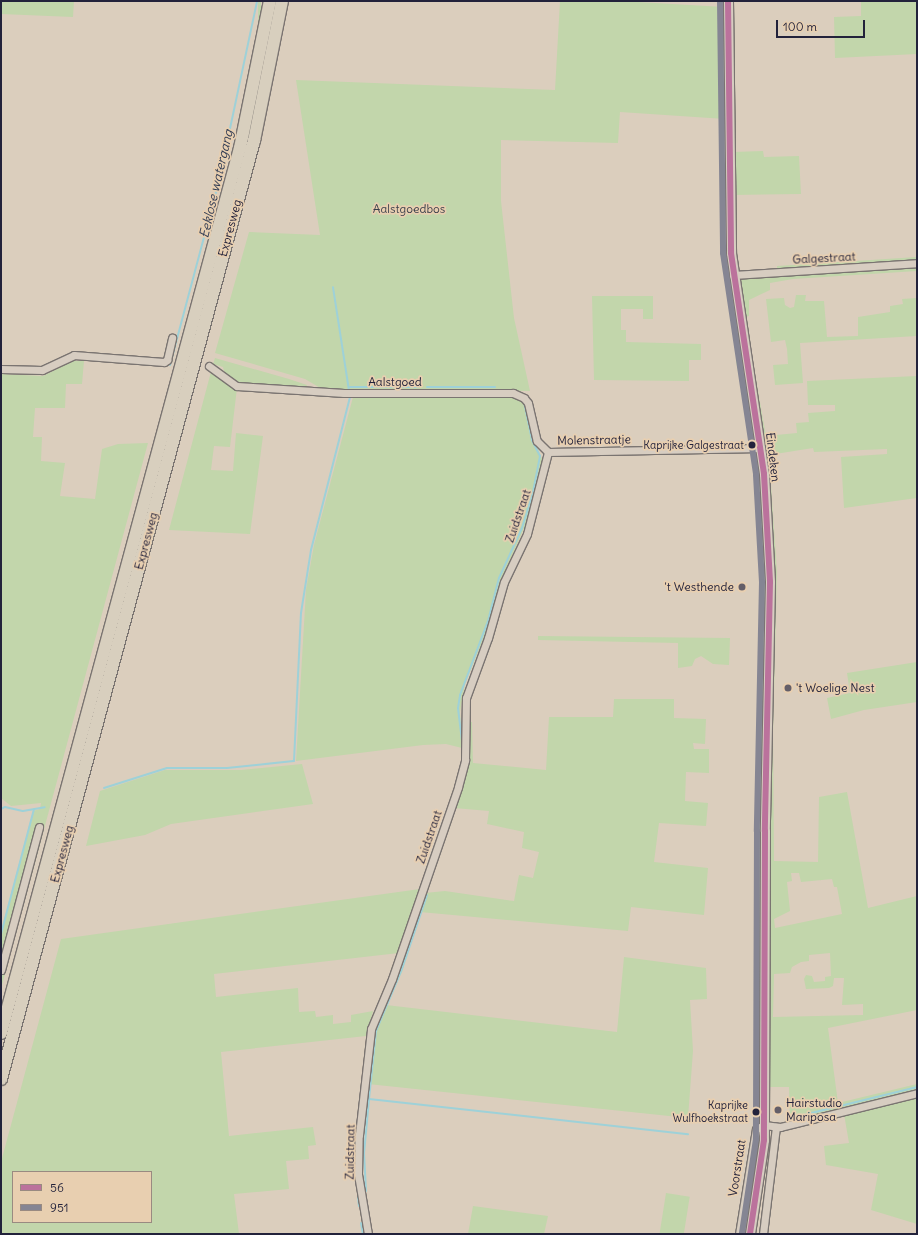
<!DOCTYPE html>
<html>
<head>
<meta charset="utf-8">
<style>
  body { margin:0 }
  #map { position:relative; width:918px; height:1235px; overflow:hidden; background:#dbcebd; font-family:Delius,sans-serif }
  div>[style] { position:absolute }
  .green>* { inset:0; background:#c2d6ab; transform-origin:0 0 }
  .stream>* { height:2px; margin:-1px; padding:0 1px; transform-origin:1px; border-radius:1px; background:#9ed1d8 }
  .roads { filter:drop-shadow(1px 0 #7a7471) drop-shadow(-1px 0 #7a7471) drop-shadow(0 1px #7a7471) drop-shadow(0 -1px #7a7471) }
  .street>* { height:7px; margin:-3.5px; padding:0 3.5px; transform-origin:3.5px; border-radius:3.5px; background:#d7cdc1 }
  .secondary>* { height:9px; margin:-4.5px; padding:0 4.5px; transform-origin:4.5px; border-radius:4.5px; background:#d7cdc1 }
  .highway>* { height:12px; margin:-6px; padding:0 6px; transform-origin:6px; border-radius:6px; background:#d8cfbe }
  .bus-1>* { height:6px; margin:-3px; padding:0 3px; transform-origin:3px; border-radius:3px; background:#bb729c }
  .bus-2>* { height:6px; margin:-3px; padding:0 3px; transform-origin:3px; border-radius:3px; background:#858593 }
  .dots>* { width:11px; height:11px; translate:-50% -50%; box-sizing:border-box; border:2px solid #e8cfb0; border-radius:50% }
  span { translate:-50% -50%; white-space:nowrap; text-align:center; line-height:1.15; -webkit-text-stroke:3.5px #e8cfb0; paint-order:stroke }
  .bus-label { font-size:11px; color:#22223b }
  .right { translate:-100% -50%; text-align:right }
  .park-label { font-size:12px; color:#373e4a }
  .street-label { font-size:12px; color:#22223b }
  .poi-label { font-size:12px; color:#22223b }
  .left { translate:0 -50%; text-align:left }
  .water-label { font-size:13px; color:#313c54; font-style:italic }
  .frame { position:absolute; inset:0; border:2px solid #22223b; pointer-events:none }
  .legend { position:absolute; left:12px; top:1171px; width:140px; height:52px; box-sizing:border-box; background:#e8cfb0; border:1px solid #998a81; margin:0; padding:5px 7px; list-style:none; font-size:12px; color:#22223b }
  .legend li { display:flex; align-items:center; gap:8px; height:20px }
  .legend b { width:20px; border:1px solid #998a81 }
  .scale { position:absolute; left:776px; top:20px; width:89px; height:18px; box-sizing:border-box; border:2px solid #22223b; border-top:0; padding-left:5px; font-size:12px; line-height:14px; white-space:nowrap; color:#22223b; -webkit-text-stroke:3px #e8cfb0; paint-order:stroke }
</style>
</head>
<body>
<div id="map">
  <div class="green">
    <i style="clip-path:polygon(1px 1px,74px 1px,73px 17px,1px 14px)"></i>
    <i style="left:258px;top:1px;width:3px;height:53px"></i>
    <i style="clip-path:polygon(560px 1px,621px 1px,724px 7px,725px 119px,620px 112px,618px 143px,501px 140px,501px 201px,514px 318px,530px 391px,322px 389px,305px 379px,215px 353px,249px 232px,320px 235px,296px 80px,555px 90px)"></i>
    <i style="clip-path:polygon(861px 1px,917px 1px,917px 54px,835px 58px,834px 17px,861px 16px)"></i>
    <i style="clip-path:polygon(763px 151px,764px 157px,799px 156px,801px 194px,733px 195px,733px 152px)"></i>
    <i style="clip-path:polygon(917px 257px,917px 271px,793px 279px,770px 283px,770px 290px,749px 300px,749px 316px,742px 318px,736px 277px,777px 274px,777px 266px)"></i>
    <i style="clip-path:polygon(796px 295px,806px 295px,805px 301px,824px 301px,827px 337px,858px 336px,858px 317px,890px 312px,890px 306px,903px 304px,902px 299px,917px 298px,917px 336px,800px 343px,803px 383px,775px 385px,773px 365px,788px 364px,787px 349px,785px 340px,771px 342px,766px 299px,784px 298px,785px 305px,790px 308px,794px 307px)"></i>
    <i style="clip-path:polygon(592px 296px,653px 296px,653px 319px,643px 319px,643px 309px,621px 309px,621px 330px,626px 330px,626px 342px,701px 344px,701px 360px,689px 360px,689px 381px,594px 380px)"></i>
    <i style="clip-path:polygon(731px 299px,734px 299px,756px 440px,749px 446px,751px 441px,736px 361px,739px 360px)"></i>
    <i style="clip-path:polygon(evenodd,752px 357px,766px 436px,797px 433px,796px 423px,809px 422px,808px 413px,835px 411px,835px 405px,808px 405px,807px 381px,917px 376px,917px 498px,844px 508px,841px 457px,887px 454px,887px 449px,814px 452px,813px 448px,769px 455px,777px 573px,773px 734px,774px 861px,818px 862px,819px 797px,847px 792px,868px 908px,917px 896px,917px 1010px,828px 1028px,838px 1103px,917px 1084px,917px 1091px,790px 1122px,789px 1087px,766px 1087px,773px 568px,747px 358px,752px 357px,791px 873px,799px 873px,801px 882px,832px 879px,834px 887px,837px 887px,842px 914px,775px 928px,774px 919px,790px 911px,787px 882px,792px 881px,791px 873px,752px 357px,830px 953px,831px 976px,825px 977px,825px 981px,814px 982px,812px 976px,806px 975px,804px 979px,806px 989px,829px 988px,833px 986px,834px 978px,844px 978px,842px 1005px,863px 1004px,863px 1015px,773px 1017px,774px 974px,790px 973px,792px 967px,801px 962px,809px 961px,809px 955px,830px 953px)"></i>
    <i style="clip-path:polygon(215px 358px,289px 379px,307px 385px,305px 389px,238px 383px,225px 375px,223px 367px,213px 364px)"></i>
    <i style="clip-path:polygon(73px 361px,84px 361px,82px 384px,66px 384px,65px 408px,35px 408px,33px 437px,42px 437px,41px 461px,65px 463px,60px 496px,95px 499px,102px 449px,118px 444px,148px 443px,1px 989px,1px 931px,33px 811px,40px 809px,41px 803px,11px 806px,1px 798px,1px 374px,43px 376px)"></i>
    <i style="clip-path:polygon(212px 368px,237px 388px,230px 447px,214px 446px,211px 470px,233px 471px,236px 433px,263px 436px,250px 534px,169px 530px)"></i>
    <i style="clip-path:polygon(512px 396px,523px 402px,531px 433px,543px 461px,529px 517px,499px 585px,485px 635px,465px 684px,460px 712px,462px 748px,446px 744px,423px 745px,296px 761px,306px 590px,314px 545px,353px 397px)"></i>
    <i style="clip-path:polygon(759px 452px,766px 551px,761px 998px,756px 998px,762px 585px,753px 453px)"></i>
    <i style="clip-path:polygon(538px 636px,730px 638px,729px 665px,713px 664px,701px 656px,695px 659px,692px 666px,678px 668px,678px 643px,538px 640px)"></i>
    <i style="clip-path:polygon(917px 662px,917px 702px,864px 710px,831px 719px,827px 698px,850px 693px,847px 673px)"></i>
    <i style="clip-path:polygon(614px 699px,674px 699px,674px 718px,706px 719px,705px 744px,693px 743px,694px 749px,709px 749px,709px 773px,686px 772px,685px 801px,708px 803px,706px 826px,659px 823px,654px 862px,708px 868px,704px 915px,631px 907px,628px 931px,420px 912px,402px 972px,386px 1005px,617px 1032px,624px 957px,706px 968px,707px 999px,690px 1000px,693px 1051px,688px 1118px,368px 1084px,373px 1031px,425px 893px,445px 891px,514px 901px,519px 875px,533px 878px,539px 852px,522px 848px,524px 832px,487px 824px,489px 811px,454px 808px,468px 763px,467px 722px,472px 722px,473px 763px,546px 770px,549px 717px,613px 717px)"></i>
    <i style="clip-path:polygon(302px 764px,313px 804px,171px 824px,145px 835px,86px 846px,100px 791px,165px 770px,241px 770px)"></i>
    <i style="clip-path:polygon(evenodd,420px 889px,399px 953px,214px 974px,216px 997px,298px 988px,299px 1012px,315px 1011px,316px 1017px,333px 1015px,333px 1024px,351px 1022px,351px 1015px,373px 1011px,366px 1036px,221px 1052px,229px 1136px,313px 1127px,316px 1145px,308px 1146px,309px 1159px,286px 1161px,289px 1189px,234px 1194px,239px 1234px,1px 1234px,1px 1162px,61px 939px,420px 889px,13px 1172px,151px 1172px,151px 1222px,13px 1222px,13px 1172px)"></i>
    <i style="clip-path:polygon(917px 1096px,917px 1224px,871px 1210px,878px 1174px,826px 1165px,824px 1146px,849px 1143px,844px 1114px)"></i>
    <i style="left:666px;top:1193px;width:24px;height:41px;rotate:9deg"></i>
    <i style="clip-path:polygon(473px 1206px,548px 1216px,544px 1234px,468px 1234px)"></i>
  </div>
  <div class="stream">
    <i style="left:170px;top:365px;width:186px;rotate:-75.1deg"></i>
    <i style="left:218px;top:185px;width:188px;rotate:-78deg"></i>
    <i style="left:350px;top:387px;width:68px"></i>
    <i style="left:427px;top:387px;width:68px"></i>
    <i style="left:350px;top:397px;width:71px"></i>
    <i style="left:428px;top:397px;width:87px;rotate:-0.7deg"></i>
    <i style="left:462px;top:741px;width:33px;rotate:-97deg"></i>
    <i style="left:458px;top:708px;width:13px;rotate:-81deg"></i>
    <i style="left:460px;top:695px;width:79px;rotate:-69.3deg"></i>
    <i style="left:488px;top:621px;width:44px;rotate:-75.7deg"></i>
    <i style="left:499px;top:578px;width:55px;rotate:-65.3deg"></i>
    <i style="left:522px;top:528px;width:38px;rotate:-73deg"></i>
    <i style="left:533px;top:492px;width:37px;rotate:-79deg"></i>
    <i style="left:540px;top:456px;width:18px;rotate:-117deg"></i>
    <i style="left:532px;top:440px;width:38px;rotate:-102deg"></i>
    <i style="left:104px;top:788px;width:66px;rotate:-17.6deg"></i>
    <i style="left:167px;top:768px;width:60px"></i>
    <i style="left:227px;top:768px;width:67px;rotate:-6deg"></i>
    <i style="left:294px;top:761px;width:148px;rotate:-87.3deg"></i>
    <i style="left:301px;top:613px;width:64px;rotate:-81deg"></i>
    <i style="left:311px;top:550px;width:158px;rotate:-75.7deg"></i>
    <i style="left:350px;top:397px;width:111px;rotate:-98.8deg"></i>
    <i style="left:1px;top:809px;width:4px;rotate:-27deg"></i>
    <i style="left:5px;top:807px;width:18px;rotate:13deg"></i>
    <i style="left:23px;top:811px;width:22px;rotate:-10deg"></i>
    <i style="left:1px;top:934px;width:129px;rotate:-75.2deg"></i>
    <i style="left:369px;top:1099px;width:68px;rotate:-84.1deg"></i>
    <i style="left:376px;top:1031px;width:67px;rotate:-67.2deg"></i>
    <i style="left:402px;top:969px;width:78px;rotate:-71.3deg"></i>
    <i style="left:791px;top:1118px;width:130px;rotate:-13.8deg"></i>
    <i style="left:832px;top:1118px;width:48px;rotate:-14.6deg"></i>
    <i style="left:366px;top:1191px;width:37px;rotate:-93deg"></i>
    <i style="left:364px;top:1154px;width:55px;rotate:-84.8deg"></i>
    <i style="left:369px;top:1099px;width:321px;rotate:6.3deg"></i>
    <i style="left:358px;top:1197px;width:9px;rotate:84deg"></i>
    <i style="left:361px;top:1223px;width:11px;rotate:80deg"></i>
  </div>
  <div class="roads">
    <div class="street">
      <i style="left:733px;top:275px;width:184px;rotate:-3.7deg"></i>
      <i style="left:209px;top:366px;width:34px;rotate:36deg"></i>
      <i style="left:237px;top:386px;width:107px;rotate:3.7deg"></i>
      <i style="left:344px;top:393px;width:169px"></i>
      <i style="left:513px;top:393px;width:12px;rotate:24deg"></i>
      <i style="left:524px;top:398px;width:6px;rotate:51deg"></i>
      <i style="left:528px;top:403px;width:39px;rotate:77deg"></i>
      <i style="left:537px;top:441px;width:16px;rotate:45deg"></i>
      <i style="left:1px;top:369px;width:41px;rotate:1.4deg"></i>
      <i style="left:42px;top:370px;width:35px;rotate:-25deg"></i>
      <i style="left:74px;top:355px;width:90px;rotate:4.4deg"></i>
      <i style="left:164px;top:362px;width:4px;rotate:-34deg"></i>
      <i style="left:167px;top:360px;width:23px;rotate:-77deg"></i>
      <i style="left:548px;top:452px;width:213px;rotate:-1.1deg"></i>
      <i style="left:1px;top:970px;width:148px;rotate:-75.1deg"></i>
      <i style="left:368px;top:1234px;width:61px;rotate:-99.5deg"></i>
      <i style="left:358px;top:1174px;width:39px;rotate:-89deg"></i>
      <i style="left:359px;top:1135px;width:107px;rotate:-83.5deg"></i>
      <i style="left:371px;top:1029px;width:54px;rotate:-67.2deg"></i>
      <i style="left:392px;top:979px;width:203px;rotate:-71deg"></i>
      <i style="left:458px;top:787px;width:28px;rotate:-75deg"></i>
      <i style="left:465px;top:760px;width:62px;rotate:-89.1deg"></i>
      <i style="left:466px;top:698px;width:64px;rotate:-69.9deg"></i>
      <i style="left:488px;top:638px;width:58px;rotate:-74.1deg"></i>
      <i style="left:504px;top:582px;width:53px;rotate:-64.4deg"></i>
      <i style="left:527px;top:534px;width:85px;rotate:-75.6deg"></i>
      <i style="left:739px;top:1234px;width:106px;rotate:-80.8deg"></i>
      <i style="left:756px;top:1129px;width:9px;rotate:-27deg"></i>
      <i style="left:764px;top:1125px;width:16px;rotate:7deg"></i>
      <i style="left:780px;top:1127px;width:141px;rotate:-13.9deg"></i>
      <i style="left:763px;top:1234px;width:108px;rotate:-83.1deg"></i>
    </div>
    <div class="secondary">
      <i style="left:728px;top:1px;width:252px;rotate:89.3deg"></i>
      <i style="left:731px;top:253px;width:223px;rotate:81.5deg"></i>
      <i style="left:764px;top:474px;width:108px;rotate:86.8deg"></i>
      <i style="left:770px;top:582px;width:249px;rotate:91.2deg"></i>
      <i style="left:765px;top:831px;width:309px;rotate:90.2deg"></i>
      <i style="left:764px;top:1140px;width:95px;rotate:98.5deg"></i>
    </div>
    <div class="highway">
      <i style="left:1px;top:1033px;width:917px;rotate:-74.89deg"></i>
      <i style="left:240px;top:148px;width:150px;rotate:-78.5deg"></i>
      <i style="left:1px;top:1079px;width:972px;rotate:-74.91deg"></i>
      <i style="left:254px;top:141px;width:143px;rotate:-78.7deg"></i>
    </div>
  </div>
  <div class="bus-1">
    <i style="left:728px;top:1px;width:252px;rotate:89.3deg"></i>
    <i style="left:731px;top:253px;width:223px;rotate:81.5deg"></i>
    <i style="left:764px;top:474px;width:108px;rotate:86.8deg"></i>
    <i style="left:770px;top:582px;width:249px;rotate:91.2deg"></i>
    <i style="left:765px;top:831px;width:309px;rotate:90.2deg"></i>
    <i style="left:764px;top:1140px;width:95px;rotate:98.5deg"></i>
  </div>
  <div class="bus-2">
    <i style="left:720px;top:1px;width:252px;rotate:89.3deg"></i>
    <i style="left:723px;top:253px;width:224px;rotate:81.5deg"></i>
    <i style="left:756px;top:475px;width:107px;rotate:86.8deg"></i>
    <i style="left:762px;top:582px;width:249px;rotate:91.2deg"></i>
    <i style="left:757px;top:831px;width:308px;rotate:90.2deg"></i>
    <i style="left:756px;top:1139px;width:95px;rotate:98.5deg"></i>
  </div>
  <div class="dots">
    <i style="left:752px;top:445px;background:#22223b"></i>
    <i style="left:742px;top:587px;background:#635e68"></i>
    <i style="left:788px;top:688px;background:#635e68"></i>
    <i style="left:778px;top:1110px;background:#635e68"></i>
    <i style="left:756px;top:1112px;background:#22223b"></i>
  </div>
  <div class="bus-label">
    <span class="right" style="left:744px;top:445px">Kaprijke Galgestraat</span>
    <span class="right" style="left:748px;top:1112px">Kaprijke<br>Wulfhoekstraat</span>
  </div>
  <div class="park-label">
    <span style="left:409px;top:209px">Aalstgoedbos</span>
  </div>
  <div class="street-label">
    <span style="left:230px;top:228px;rotate:-75deg">Expresweg</span>
    <span style="left:824px;top:258px;rotate:-3deg">Galgestraat</span>
    <span style="left:395px;top:382px">Aalstgoed</span>
    <span style="left:594px;top:440px;rotate:-1deg">Molenstraatje</span>
    <span style="left:773px;top:457px;rotate:83deg">Eindeken</span>
    <span style="left:518px;top:516px;rotate:-71deg">Zuidstraat</span>
    <span style="left:146px;top:541px;rotate:-75deg">Expresweg</span>
    <span style="left:429px;top:837px;rotate:-71deg">Zuidstraat</span>
    <span style="left:62px;top:854px;rotate:-75deg">Expresweg</span>
    <span style="left:350px;top:1152px;rotate:-89deg">Zuidstraat</span>
    <span style="left:737px;top:1168px;rotate:-81deg">Voorstraat</span>
  </div>
  <div class="poi-label">
    <span class="right" style="left:734px;top:587px">'t Westhende</span>
    <span class="left" style="left:796px;top:688px">'t Woelige Nest</span>
    <span class="left" style="left:786px;top:1110px">Hairstudio<br>Mariposa</span>
  </div>
  <div class="water-label">
    <span style="left:217px;top:184px;rotate:-77deg">Eeklose watergang</span>
  </div>
  <div class="frame"></div>
  <ul class="legend">
  <li><b style="height:5px;background:#bb729c"></b>56</li>
  <li><b style="height:5px;background:#858593"></b>951</li>
  </ul>
  <div class="scale">100 m</div>
</div>
</body>
</html>
